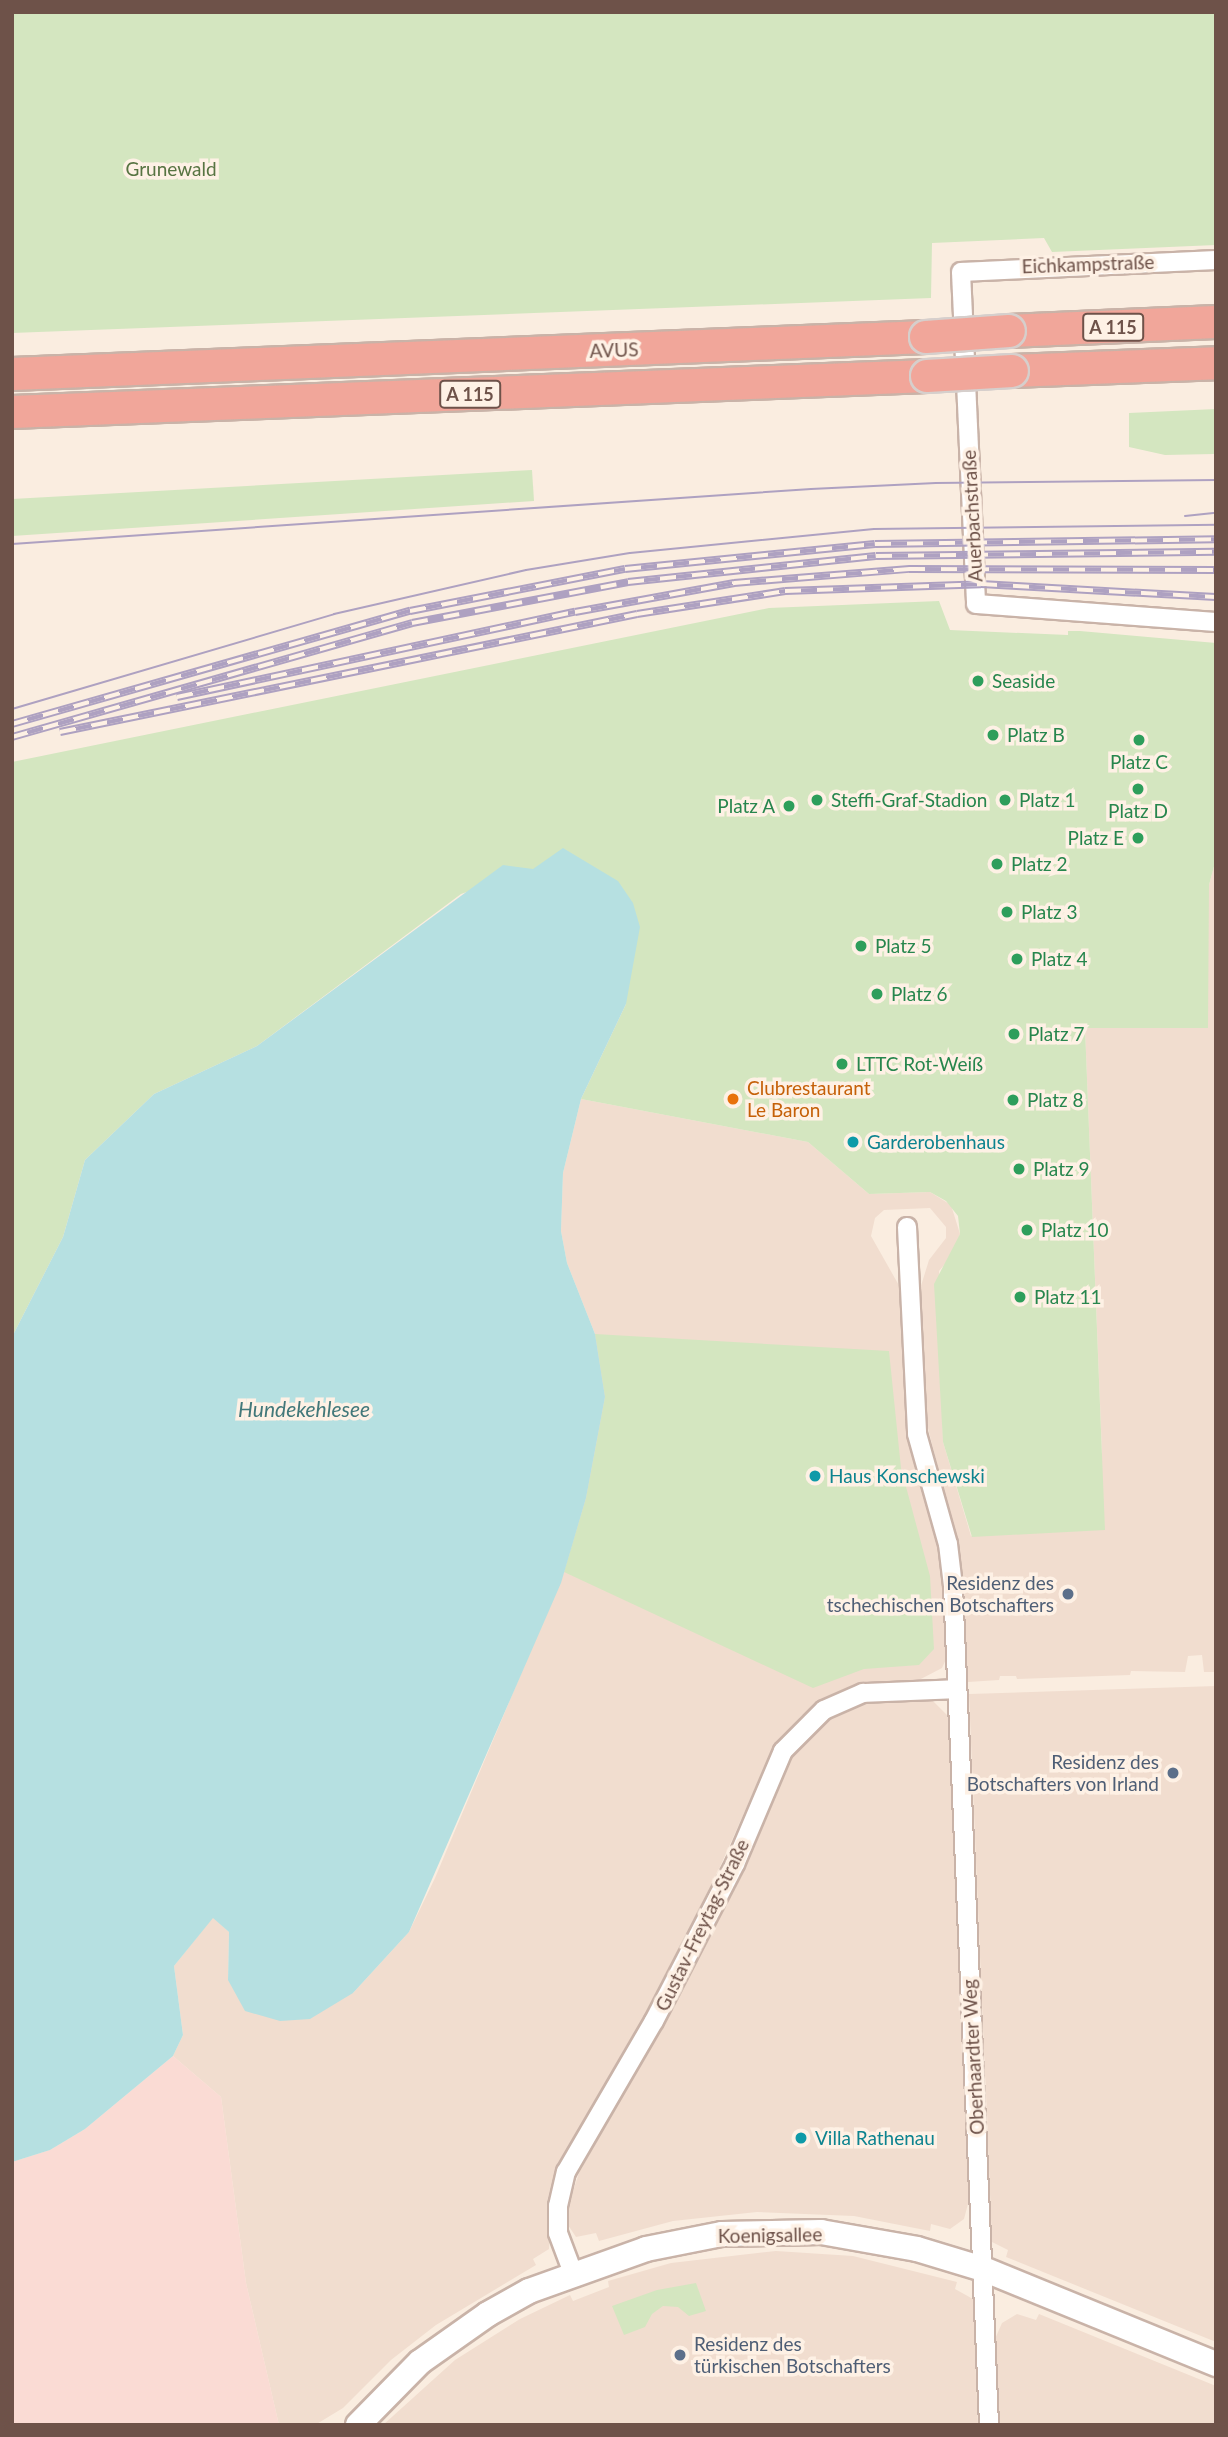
<!DOCTYPE html>
<html>
<head>
<meta charset="utf-8">
<style>
  body { margin:0 }
  #map { position:relative; width:1228px; height:2437px; overflow:hidden; background:#faede0; font-family:Lato,sans-serif }
  div>[style] { position:absolute }
  .residential>* { inset:0; background:#f1ddcf }
  .commercial>* { inset:0; background:#fadbd4 }
  .green>* { inset:0; background:#d4e6c0 }
  .water>* { inset:0; background:#b6e0e1 }
  .roads { filter:drop-shadow(2px 0 #c9b3a8) drop-shadow(-2px 0 #c9b3a8) drop-shadow(0 2px #c9b3a8) drop-shadow(0 -2px #c9b3a8) }
  .minor>* { height:18px; margin:-9px; padding:0 9px; transform-origin:9px; border-radius:9px; background:#fff }
  .secondary>* { height:24px; margin:-12px; padding:0 12px; transform-origin:12px; border-radius:12px; background:#fff }
  .motorway>* { height:32px; margin:-16px; padding:0 16px; transform-origin:16px; border-radius:16px; background:#f1a69a }
  .tram>* { height:2px; margin:-1px; padding:0 1px; transform-origin:1px; border-radius:1px; background:#aea1c1 }
  .rail>* { height:8px; margin-top:-4px; transform-origin:0; background:repeating-linear-gradient(90deg,#fef1e5 0 16px,#aea1c1 0 32px); box-sizing:border-box; border-block:2px solid #aea1c1 }
  .bridges { filter:drop-shadow(2px 0 #d6cfcc) drop-shadow(-2px 0 #d6cfcc) drop-shadow(0 2px #d6cfcc) drop-shadow(0 -2px #d6cfcc) }
  .motorway-bridge>* { height:32px; margin:-16px; padding:0 16px; transform-origin:16px; border-radius:16px; background:#f1a69a }
  .dots>* { width:19px; height:19px; translate:-50% -50%; box-sizing:border-box; border:4px solid #fef1e5; border-radius:50% }
  span { translate:-50% -50%; white-space:nowrap; text-align:center; line-height:1.15; -webkit-text-stroke:7px #fef1e5; paint-order:stroke }
  .shield-label span { padding:2px 5px; background:#fef1e5; border:2px solid; border-radius:5px; -webkit-text-stroke-width:0 }
  .shield-label { font-size:18px; color:#6e5249; font-weight:700 }
  .park-label { font-size:19px; color:#577442 }
  .street-label { font-size:19px; color:#6e5249 }
  .leisure-label { font-size:19px; color:#27864d }
  .left { translate:0 -50%; text-align:left }
  .right { translate:-100% -50%; text-align:right }
  .food-label { font-size:19px; color:#c56008 }
  .culture-label { font-size:19px; color:#0d838f }
  .service-label { font-size:19px; color:#4e5e75 }
  .water-label { font-size:21px; color:#42787a; font-style:italic }
  .frame { position:absolute; inset:0; border:14px solid #6e5249; pointer-events:none }
</style>
</head>
<body>
<div id="map">
  <div class="residential">
    <i style="clip-path:polygon(1216px 859px,1216px 1672px,1204px 1672px,1202px 1655px,1188px 1656px,1185px 1672px,1131px 1671px,1130px 1675px,1017px 1679px,1016px 1676px,1000px 1676px,999px 1680px,968px 1682px,959px 1553px,925px 1416px,920px 1289px,929px 1260px,946px 1238px,946px 1227px,930px 1208px,884px 1210px,875px 1218px,871px 1236px,901px 1289px,908px 1436px,940px 1549px,945px 1588px,947px 1657px,942px 1668px,917px 1681px,878px 1682px,846px 1689px,801px 1716px,773px 1748px,690px 1934px,552px 2183px,549px 2249px,533px 2259px,536px 2265px,436px 2325px,391px 2360px,343px 2408px,315px 2425px,279px 2425px,246px 2283px,221px 2097px,173px 2056px,183px 2035px,174px 1966px,213px 1917px,229px 1932px,228px 1980px,353px 1993px,409px 1932px,435px 1878px,564px 1572px,595px 1334px,567px 1263px,561px 1231px,563px 1173px,581px 1099px,808px 1142px,869px 1194px,930px 1192px,951px 1205px,960px 1234px,951px 1257px,939px 1271px,943px 1442px,971px 1536px,1102px 1453px,1085px 1028px,1209px 885px)"></i>
    <i style="clip-path:polygon(1216px 1686px,1216px 2342px,1006px 2257px,1008px 2250px,992px 2242px,969px 1694px)"></i>
    <i style="clip-path:polygon(922px 1699px,933px 1701px,948px 1716px,969px 2200px,964px 2219px,950px 2229px,931px 2224px,930px 2231px,854px 2216px,757px 2212px,673px 2221px,599px 2241px,596px 2233px,576px 2237px,568px 2225px,567px 2209px,579px 2173px,709px 1939px,794px 1752px,819px 1725px,857px 1705px)"></i>
    <i style="clip-path:polygon(776px 2251px,853px 2256px,957px 2282px,955px 2289px,973px 2299px,978px 2425px,383px 2425px,455px 2360px,520px 2319px,570px 2295px,573px 2301px,609px 2287px,608px 2281px,671px 2263px)"></i>
    <i style="clip-path:polygon(1017px 2314px,1036px 2320px,1039px 2314px,1216px 2386px,1216px 2425px,998px 2425px,995px 2339px,1002px 2323px)"></i>
  </div>
  <div class="commercial">
    <i style="clip-path:polygon(173px 2056px,221px 2097px,246px 2283px,279px 2425px,12px 2425px,12px 2162px,50px 2150px,85px 2129px)"></i>
  </div>
  <div class="green">
    <i style="clip-path:polygon(12px 12px,1216px 12px,1216px 245px,1052px 252px,1044px 238px,932px 243px,931px 298px,12px 333px)"></i>
    <i style="clip-path:polygon(1216px 409px,1216px 460px,1214px 454px,1165px 455px,1129px 447px,1129px 413px)"></i>
    <i style="clip-path:polygon(532px 470px,534px 501px,12px 536px,12px 499px)"></i>
    <i style="clip-path:polygon(939px 601px,950px 630px,1068px 635px,1068px 631px,1080px 631px,1216px 643px,1216px 859px,1209px 885px,1208px 1028px,1085px 1028px,1105px 1530px,972px 1537px,943px 1442px,934px 1284px,960px 1234px,958px 1216px,946px 1201px,930px 1192px,869px 1194px,808px 1142px,581px 1099px,626px 1004px,533px 869px,461px 894px,257px 1046px,154px 1094px,85px 1160px,63px 1237px,12px 1337px,12px 762px,769px 608px)"></i>
    <i style="clip-path:polygon(595px 1334px,889px 1351px,901px 1468px,930px 1576px,934px 1649px,919px 1665px,864px 1669px,813px 1688px,564px 1572px,586px 1498px,605px 1397px)"></i>
    <i style="clip-path:polygon(696px 2283px,706px 2311px,689px 2316px,678px 2307px,663px 2306px,652px 2314px,645px 2327px,624px 2335px,612px 2306px,657px 2290px)"></i>
  </div>
  <div class="water">
    <i style="clip-path:polygon(563px 848px,618px 881px,633px 903px,640px 927px,626px 1004px,581px 1099px,563px 1173px,561px 1231px,567px 1263px,595px 1334px,605px 1397px,586px 1498px,561px 1583px,409px 1932px,353px 1993px,310px 2019px,280px 2021px,245px 2011px,228px 1980px,229px 1932px,213px 1918px,174px 1966px,183px 2035px,173px 2056px,85px 2129px,50px 2150px,12px 2162px,12px 1337px,63px 1237px,85px 1160px,154px 1094px,257px 1046px,503px 865px,533px 869px)"></i>
  </div>
  <div class="roads">
    <div class="minor">
      <i style="left:1216px;top:260px;width:255px;rotate:177.3deg"></i>
      <i style="left:961px;top:272px;width:332px;rotate:87.4deg"></i>
      <i style="left:976px;top:604px;width:241px;rotate:4.3deg"></i>
      <i style="left:907px;top:1227px;width:207px;rotate:87.2deg"></i>
      <i style="left:917px;top:1434px;width:114px;rotate:74.3deg"></i>
      <i style="left:948px;top:1544px;width:42px;rotate:83.2deg"></i>
      <i style="left:953px;top:1586px;width:840px;rotate:87.54deg"></i>
      <i style="left:573px;top:2273px;width:43px;rotate:-110.6deg"></i>
      <i style="left:558px;top:2233px;width:27px;rotate:-90deg"></i>
      <i style="left:558px;top:2206px;width:35px;rotate:-77deg"></i>
      <i style="left:566px;top:2172px;width:175px;rotate:-59.8deg"></i>
      <i style="left:654px;top:2021px;width:177px;rotate:-62.7deg"></i>
      <i style="left:735px;top:1864px;width:123px;rotate:-67deg"></i>
      <i style="left:783px;top:1751px;width:58px;rotate:-45deg"></i>
      <i style="left:824px;top:1710px;width:43px;rotate:-23.6deg"></i>
      <i style="left:863px;top:1693px;width:94px;rotate:-2.4deg"></i>
    </div>
    <div class="secondary">
      <i style="left:358px;top:2425px;width:88px;rotate:-45.5deg"></i>
      <i style="left:420px;top:2362px;width:83px;rotate:-35.2deg"></i>
      <i style="left:488px;top:2314px;width:47px;rotate:-29.3deg"></i>
      <i style="left:529px;top:2291px;width:124px;rotate:-19.7deg"></i>
      <i style="left:646px;top:2249px;width:77px;rotate:-11.2deg"></i>
      <i style="left:722px;top:2234px;width:99px;rotate:-1.2deg"></i>
      <i style="left:821px;top:2232px;width:97px;rotate:10deg"></i>
      <i style="left:917px;top:2249px;width:69px;rotate:16.9deg"></i>
      <i style="left:983px;top:2269px;width:252px;rotate:22.2deg"></i>
    </div>
    <div class="motorway">
      <i style="left:1009px;top:331px;width:207px;rotate:-2.5deg"></i>
      <i style="left:1012px;top:371px;width:204px;rotate:-2.2deg"></i>
      <i style="left:12px;top:374px;width:915px;rotate:-2.32deg"></i>
      <i style="left:12px;top:412px;width:916px;rotate:-2.25deg"></i>
    </div>
  </div>
  <div class="tram">
    <i style="left:1185px;top:516px;width:31px;rotate:-6deg"></i>
    <i style="left:12px;top:544px;width:801px;rotate:-3.94deg"></i>
    <i style="left:811px;top:489px;width:125px;rotate:-2.7deg"></i>
    <i style="left:936px;top:483px;width:280px;rotate:-0.6deg"></i>
    <i style="left:12px;top:709px;width:336px;rotate:-16.4deg"></i>
    <i style="left:334px;top:614px;width:197px;rotate:-12.9deg"></i>
    <i style="left:526px;top:570px;width:105px;rotate:-9.3deg"></i>
    <i style="left:630px;top:553px;width:245px;rotate:-5.6deg"></i>
    <i style="left:874px;top:529px;width:342px;rotate:-0.7deg"></i>
  </div>
  <div class="rail">
    <i style="left:177px;top:697px;width:407px;rotate:-12.1deg"></i>
    <i style="left:575px;top:612px;width:162px;rotate:-10.3deg"></i>
    <i style="left:734px;top:583px;width:176px;rotate:-4.6deg"></i>
    <i style="left:909px;top:569px;width:307px;rotate:0.2deg"></i>
    <i style="left:12px;top:724px;width:414px;rotate:-15.9deg"></i>
    <i style="left:410px;top:611px;width:219px;rotate:-11.1deg"></i>
    <i style="left:625px;top:569px;width:251px;rotate:-5.7deg"></i>
    <i style="left:875px;top:544px;width:341px;rotate:-0.8deg"></i>
    <i style="left:60px;top:732px;width:589px;rotate:-11.56deg"></i>
    <i style="left:637px;top:614px;width:150px;rotate:-8.8deg"></i>
    <i style="left:785px;top:591px;width:196px;rotate:-2deg"></i>
    <i style="left:981px;top:584px;width:235px;rotate:3.2deg"></i>
    <i style="left:12px;top:737px;width:416px;rotate:-15.9deg"></i>
    <i style="left:412px;top:623px;width:220px;rotate:-10.7deg"></i>
    <i style="left:628px;top:582px;width:249px;rotate:-6deg"></i>
    <i style="left:876px;top:556px;width:340px;rotate:-0.7deg"></i>
  </div>
  <div class="bridges">
    <div class="motorway-bridge">
      <i style="left:926px;top:337px;width:83px;rotate:-4.1deg"></i>
      <i style="left:927px;top:376px;width:85px;rotate:-3.4deg"></i>
    </div>
  </div>
  <div class="dots">
    <i style="left:978px;top:681px;background:#2e9e5b"></i>
    <i style="left:993px;top:735px;background:#2e9e5b"></i>
    <i style="left:1139px;top:740px;background:#2e9e5b"></i>
    <i style="left:1138px;top:789px;background:#2e9e5b"></i>
    <i style="left:817px;top:800px;background:#2e9e5b"></i>
    <i style="left:1005px;top:800px;background:#2e9e5b"></i>
    <i style="left:789px;top:806px;background:#2e9e5b"></i>
    <i style="left:1138px;top:838px;background:#2e9e5b"></i>
    <i style="left:997px;top:864px;background:#2e9e5b"></i>
    <i style="left:1007px;top:912px;background:#2e9e5b"></i>
    <i style="left:861px;top:946px;background:#2e9e5b"></i>
    <i style="left:1017px;top:959px;background:#2e9e5b"></i>
    <i style="left:877px;top:994px;background:#2e9e5b"></i>
    <i style="left:1014px;top:1034px;background:#2e9e5b"></i>
    <i style="left:842px;top:1064px;background:#2e9e5b"></i>
    <i style="left:733px;top:1099px;background:#e8710a"></i>
    <i style="left:1013px;top:1100px;background:#2e9e5b"></i>
    <i style="left:853px;top:1142px;background:#0f9aa8"></i>
    <i style="left:1019px;top:1169px;background:#2e9e5b"></i>
    <i style="left:1027px;top:1230px;background:#2e9e5b"></i>
    <i style="left:1020px;top:1297px;background:#2e9e5b"></i>
    <i style="left:815px;top:1476px;background:#0f9aa8"></i>
    <i style="left:1068px;top:1594px;background:#5c6f8a"></i>
    <i style="left:1173px;top:1773px;background:#5c6f8a"></i>
    <i style="left:801px;top:2138px;background:#0f9aa8"></i>
    <i style="left:680px;top:2355px;background:#5c6f8a"></i>
  </div>
  <div class="shield-label">
    <span style="left:1113px;top:327px">A 115</span>
    <span style="left:470px;top:394px">A 115</span>
  </div>
  <div class="park-label">
    <span style="left:171px;top:169px">Grunewald</span>
  </div>
  <div class="street-label">
    <span style="left:1088px;top:264px;rotate:-2deg">Eichkampstraße</span>
    <span style="left:614px;top:350px;rotate:-2deg">AVUS</span>
    <span style="left:972px;top:516px;rotate:-93deg">Auerbachstraße</span>
    <span style="left:702px;top:1925px;rotate:-64deg">Gustav-Freytag-Straße</span>
    <span style="left:973px;top:2057px;rotate:-93deg">Oberhaardter Weg</span>
    <span style="left:770px;top:2235px;rotate:-1deg">Koenigsallee</span>
  </div>
  <div class="leisure-label">
    <span class="left" style="left:992px;top:681px">Seaside</span>
    <span class="left" style="left:1007px;top:735px">Platz B</span>
    <span style="left:1139px;top:762px">Platz C</span>
    <span class="left" style="left:831px;top:800px">Steffi-Graf-Stadion</span>
    <span class="left" style="left:1019px;top:800px">Platz 1</span>
    <span class="right" style="left:775px;top:806px">Platz A</span>
    <span style="left:1138px;top:811px">Platz D</span>
    <span class="right" style="left:1124px;top:838px">Platz E</span>
    <span class="left" style="left:1011px;top:864px">Platz 2</span>
    <span class="left" style="left:1021px;top:912px">Platz 3</span>
    <span class="left" style="left:875px;top:946px">Platz 5</span>
    <span class="left" style="left:1031px;top:959px">Platz 4</span>
    <span class="left" style="left:891px;top:994px">Platz 6</span>
    <span class="left" style="left:1028px;top:1034px">Platz 7</span>
    <span class="left" style="left:856px;top:1064px">LTTC Rot-Weiß</span>
    <span class="left" style="left:1027px;top:1100px">Platz 8</span>
    <span class="left" style="left:1033px;top:1169px">Platz 9</span>
    <span class="left" style="left:1041px;top:1230px">Platz 10</span>
    <span class="left" style="left:1034px;top:1297px">Platz 11</span>
  </div>
  <div class="food-label">
    <span class="left" style="left:747px;top:1099px">Clubrestaurant<br>Le Baron</span>
  </div>
  <div class="culture-label">
    <span class="left" style="left:867px;top:1142px">Garderobenhaus</span>
    <span class="left" style="left:829px;top:1476px">Haus Konschewski</span>
    <span class="left" style="left:815px;top:2138px">Villa Rathenau</span>
  </div>
  <div class="service-label">
    <span class="right" style="left:1054px;top:1594px">Residenz des<br>tschechischen Botschafters</span>
    <span class="right" style="left:1159px;top:1773px">Residenz des<br>Botschafters von Irland</span>
    <span class="left" style="left:694px;top:2355px">Residenz des<br>türkischen Botschafters</span>
  </div>
  <div class="water-label">
    <span style="left:304px;top:1409px">Hundekehlesee</span>
  </div>
  <div class="frame"></div>
</div>
</body>
</html>
